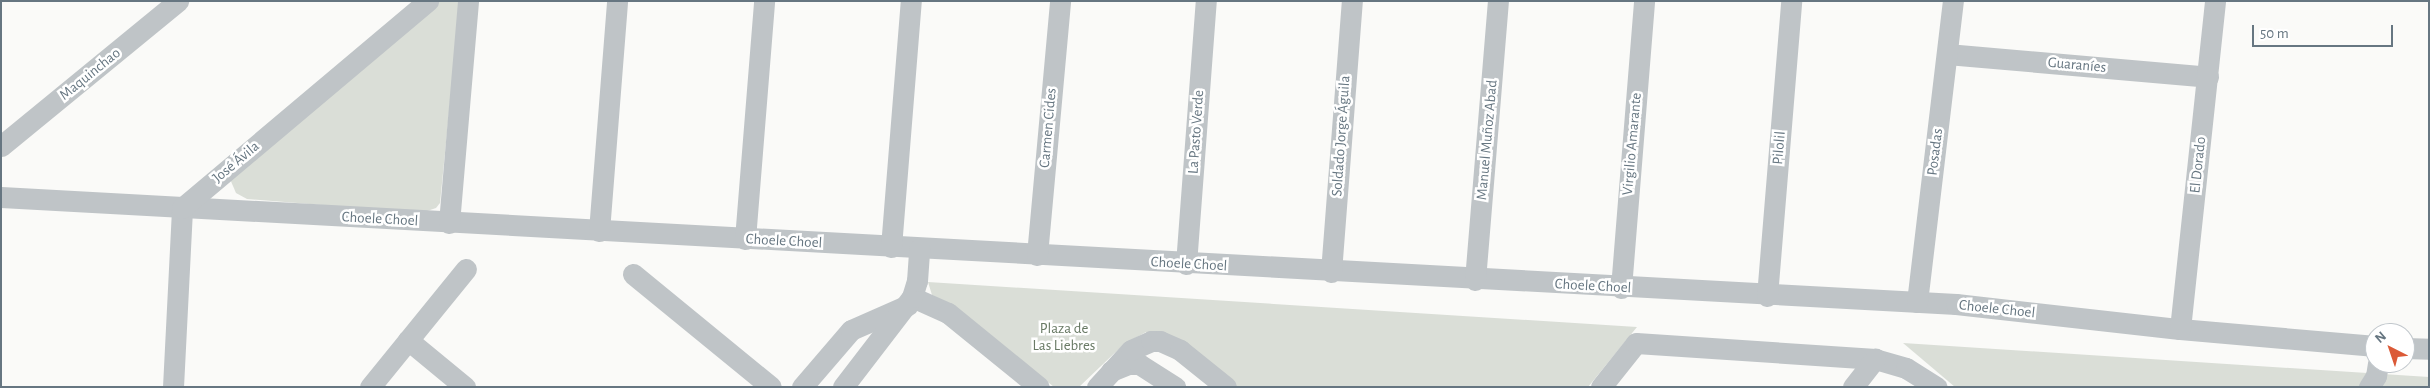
<!DOCTYPE html>
<html>
<head>
<meta charset="utf-8">
<style>
  body { margin:0 }
  #map { position:relative; width:2430px; height:388px; overflow:hidden; background:#fafaf8; font-family:"Alegreya Sans",sans-serif }
  div>[style] { position:absolute }
  .green>* { inset:0; background:#daded7 }
  .minor>* { height:21px; margin:-10.5px; padding:0 10.5px; transform-origin:10.5px; border-radius:10.5px; background:#bfc4c7 }
  span { translate:-50% -50%; white-space:nowrap; text-align:center; line-height:1.15; -webkit-text-stroke:5px #fff; paint-order:stroke }
  .street-label { font-size:15px; color:#667681 }
  .park-label { font-size:15px; color:#697a65 }
  .frame { position:absolute; inset:0; border:2px solid #667681; pointer-events:none }
  .north { position:absolute; left:2365px; top:323px; width:50px; height:50px; box-sizing:border-box; background:#fff; border:1px solid #c2c8cd; border-radius:50%; rotate:319deg; font-size:14px; font-weight:700; line-height:20px; text-align:center; color:#667681 }
  .north::after { content:''; display:block; margin:auto; width:18px; height:22px; background:#db5a37; clip-path:polygon(50% 0,100% 100%,50% 72%,0 100%) }
  .scale { position:absolute; left:2252px; top:25px; width:141px; height:22px; box-sizing:border-box; border:2px solid #667681; border-top:0; padding-left:6px; font-size:15px; line-height:18px; white-space:nowrap; color:#667681; -webkit-text-stroke:4px #fff; paint-order:stroke }
</style>
</head>
<body>
<div id="map">
  <div class="green">
    <i style="clip-path:polygon(433px 1px,460px 1px,440px 203px,436px 208px,421px 213px,247px 199px,236px 193px,230px 179px)"></i>
    <i style="clip-path:polygon(928px 282px,1637px 327px,1588px 387px,1236px 387px,1146px 332px,1123px 345px,1079px 387px,1054px 387px,958px 310px,932px 295px)"></i>
    <i style="clip-path:polygon(1903px 343px,2429px 377px,2429px 387px,1955px 387px)"></i>
  </div>
  <div class="minor">
    <i style="left:1947px;top:54px;width:262px;rotate:5deg"></i>
    <i style="left:1px;top:146px;width:229px;rotate:-39.3deg"></i>
    <i style="left:1px;top:197px;width:1958px;rotate:3.13deg"></i>
    <i style="left:1956px;top:304px;width:225px;rotate:6.4deg"></i>
    <i style="left:2180px;top:329px;width:196px;rotate:5deg"></i>
    <i style="left:449px;top:223px;width:223px;rotate:-85.1deg"></i>
    <i style="left:599px;top:231px;width:231px;rotate:-85.5deg"></i>
    <i style="left:745px;top:239px;width:239px;rotate:-85.4deg"></i>
    <i style="left:891px;top:247px;width:247px;rotate:-85.4deg"></i>
    <i style="left:1037px;top:255px;width:255px;rotate:-84.8deg"></i>
    <i style="left:1186px;top:264px;width:264px;rotate:-85.7deg"></i>
    <i style="left:1331px;top:272px;width:272px;rotate:-85.6deg"></i>
    <i style="left:633px;top:274px;width:178px;rotate:39.3deg"></i>
    <i style="left:1475px;top:280px;width:280px;rotate:-85.3deg"></i>
    <i style="left:1621px;top:288px;width:288px;rotate:-85.4deg"></i>
    <i style="left:1767px;top:296px;width:296px;rotate:-85.3deg"></i>
    <i style="left:912px;top:297px;width:39px;rotate:24deg"></i>
    <i style="left:948px;top:313px;width:117px;rotate:39.1deg"></i>
    <i style="left:1917px;top:302px;width:303px;rotate:-83.2deg"></i>
    <i style="left:2180px;top:329px;width:330px;rotate:-83.9deg"></i>
    <i style="left:408px;top:340px;width:74px;rotate:39.5deg"></i>
    <i style="left:2405px;top:348px;width:24px;rotate:2deg"></i>
    <i style="left:1111px;top:371px;width:18px;rotate:-22deg"></i>
    <i style="left:1128px;top:364px;width:11px"></i>
    <i style="left:1139px;top:364px;width:43px;rotate:32.6deg"></i>
    <i style="left:173px;top:387px;width:179px;rotate:-87.1deg"></i>
    <i style="left:182px;top:208px;width:322px;rotate:-40.1deg"></i>
    <i style="left:370px;top:387px;width:152px;rotate:-50.9deg"></i>
    <i style="left:802px;top:387px;width:75px;rotate:-49.3deg"></i>
    <i style="left:851px;top:330px;width:62px;rotate:-23.7deg"></i>
    <i style="left:843px;top:387px;width:113px;rotate:-52.5deg"></i>
    <i style="left:912px;top:297px;width:17px;rotate:-73deg"></i>
    <i style="left:917px;top:281px;width:32px;rotate:-86deg"></i>
    <i style="left:1097px;top:387px;width:50px;rotate:-47.4deg"></i>
    <i style="left:1131px;top:350px;width:22px;rotate:-24deg"></i>
    <i style="left:1151px;top:341px;width:9px"></i>
    <i style="left:1160px;top:341px;width:22px;rotate:24deg"></i>
    <i style="left:1180px;top:350px;width:59px;rotate:38.8deg"></i>
    <i style="left:1601px;top:387px;width:56px;rotate:-51.5deg"></i>
    <i style="left:1636px;top:343px;width:240px;rotate:3.8deg"></i>
    <i style="left:1875px;top:359px;width:32px;rotate:16deg"></i>
    <i style="left:1906px;top:368px;width:36px;rotate:32deg"></i>
    <i style="left:1853px;top:387px;width:36px;rotate:-52deg"></i>
    <i style="left:2369px;top:387px;width:13px;rotate:-58deg"></i>
    <i style="left:2376px;top:376px;width:13px;rotate:-81deg"></i>
  </div>
  <div class="street-label">
    <span style="left:2077px;top:65px;rotate:5deg">Guaraníes</span>
    <span style="left:90px;top:74px;rotate:-39deg">Maquinchao</span>
    <span style="left:1048px;top:128px;rotate:-85deg">Carmen Cides</span>
    <span style="left:1196px;top:132px;rotate:-86deg">La Pasto Verde</span>
    <span style="left:1341px;top:136px;rotate:-86deg">Soldado Jorge Águila</span>
    <span style="left:1487px;top:140px;rotate:-85deg">Manuel Muñoz Abad</span>
    <span style="left:1632px;top:144px;rotate:-85deg">Virgilio Amarante</span>
    <span style="left:1779px;top:148px;rotate:-85deg">Pilolil</span>
    <span style="left:1935px;top:152px;rotate:-83deg">Posadas</span>
    <span style="left:236px;top:162px;rotate:-40deg">José Ávila</span>
    <span style="left:2198px;top:165px;rotate:-84deg">El Dorado</span>
    <span style="left:380px;top:219px;rotate:3deg">Choele Choel</span>
    <span style="left:784px;top:241px;rotate:3deg">Choele Choel</span>
    <span style="left:1189px;top:264px;rotate:3deg">Choele Choel</span>
    <span style="left:1593px;top:286px;rotate:3deg">Choele Choel</span>
    <span style="left:1997px;top:309px;rotate:6deg">Choele Choel</span>
  </div>
  <div class="park-label">
    <span style="left:1064px;top:337px">Plaza de<br>Las Liebres</span>
  </div>
  <div class="frame"></div>
  <div class="north">N</div>
  <div class="scale">50 m</div>
</div>
</body>
</html>
